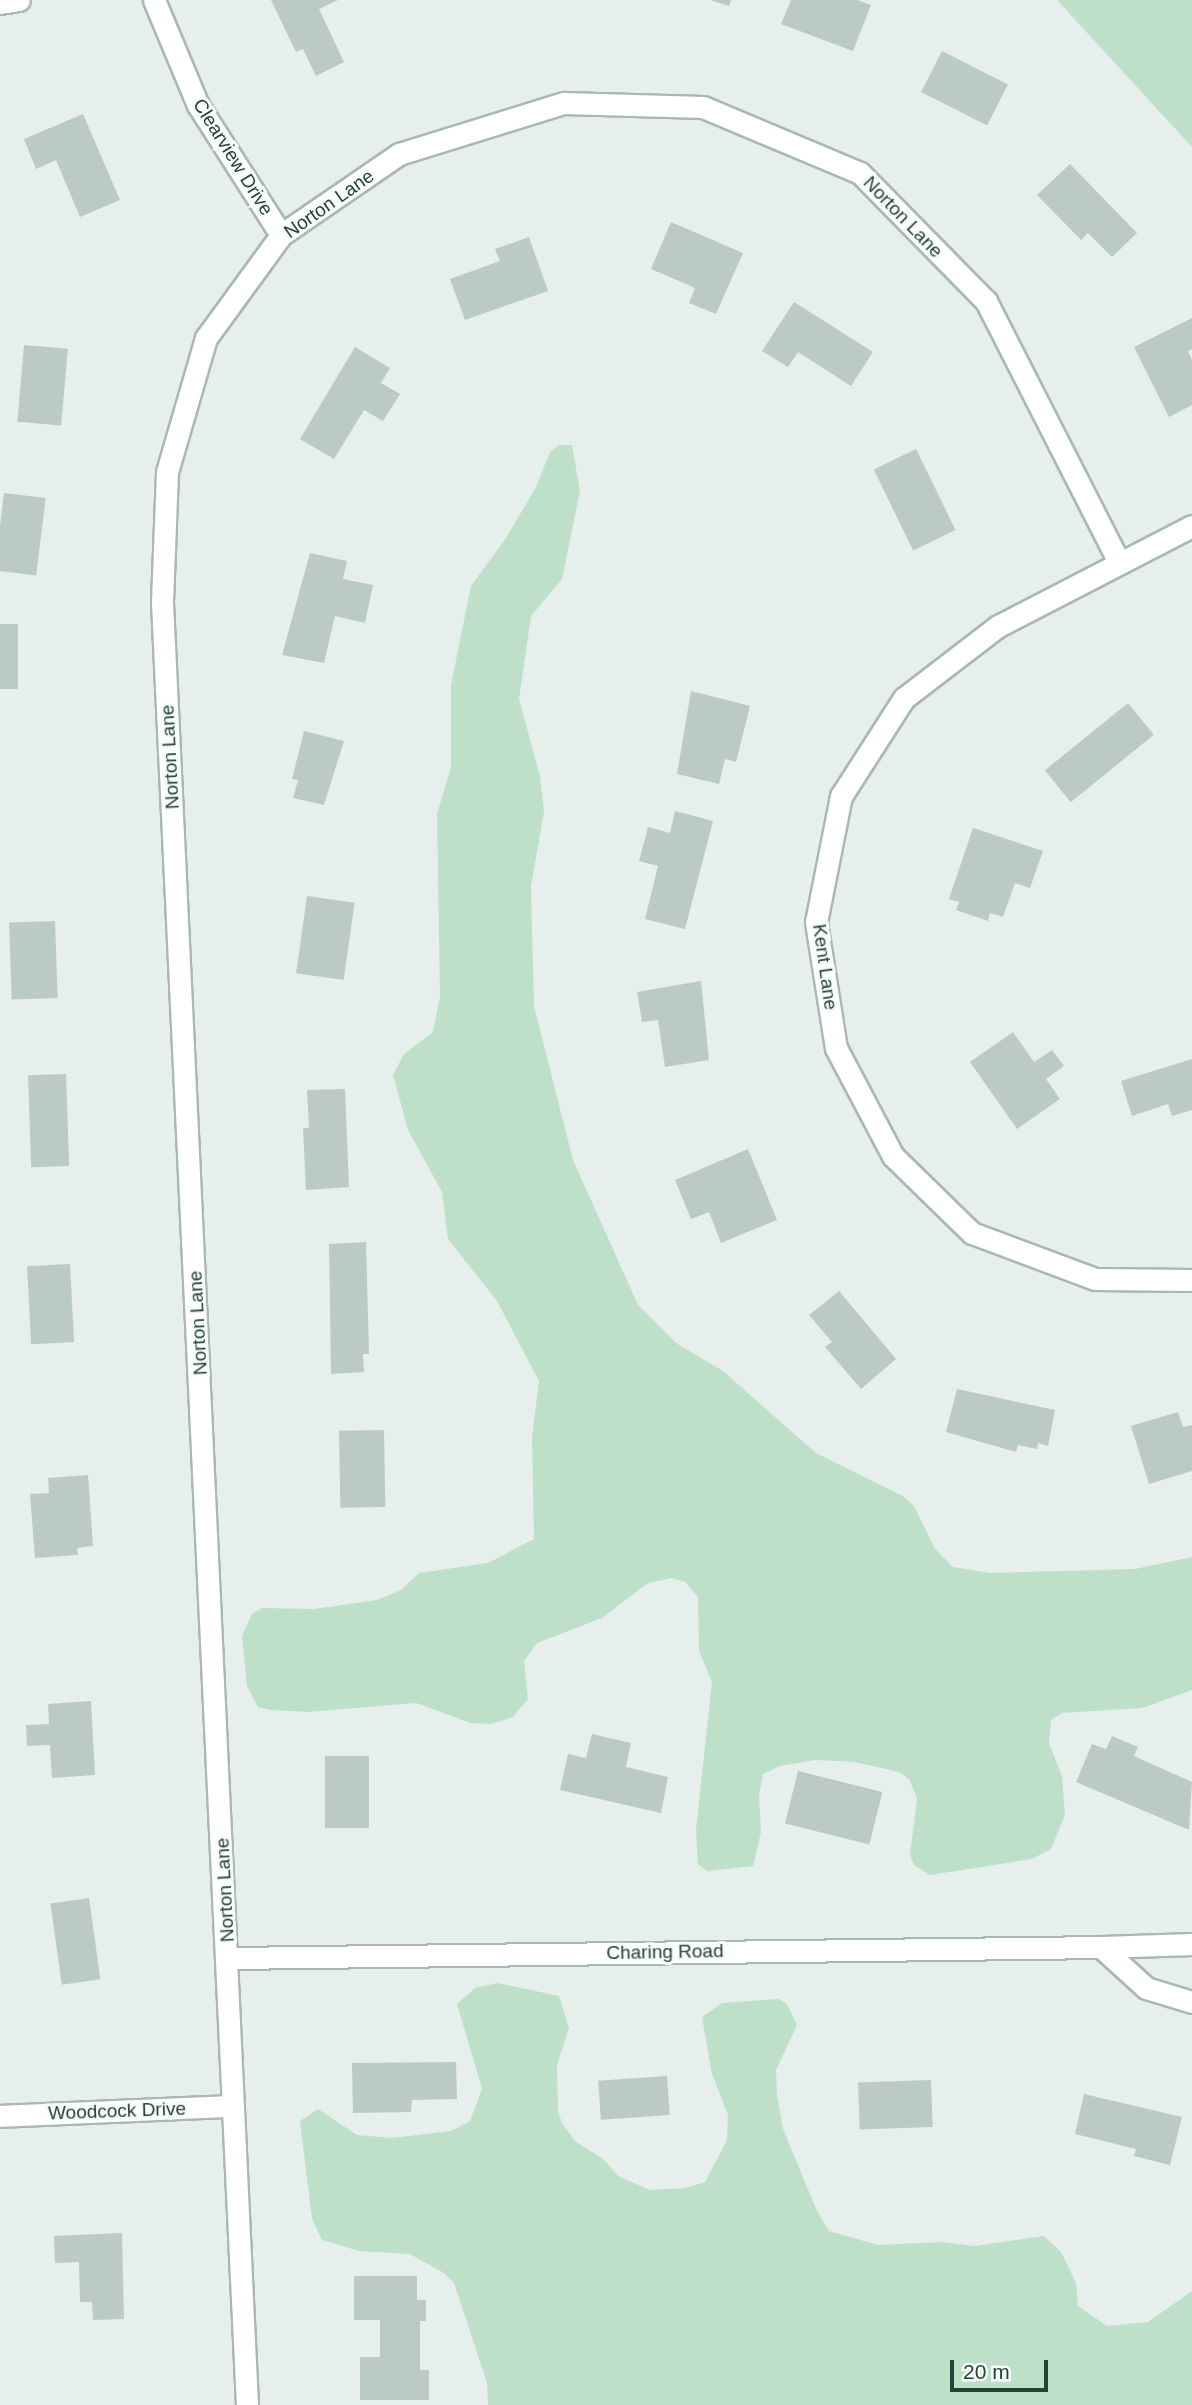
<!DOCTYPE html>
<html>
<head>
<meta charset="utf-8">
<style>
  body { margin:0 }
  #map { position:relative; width:1192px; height:2405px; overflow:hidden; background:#e6efeb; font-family:Arial,sans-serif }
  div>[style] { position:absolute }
  .green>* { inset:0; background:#bfe0c8 }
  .building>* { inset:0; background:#bbcac4; transform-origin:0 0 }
  .roads { filter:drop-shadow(2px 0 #a8b8b2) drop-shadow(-2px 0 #a8b8b2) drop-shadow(0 2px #a8b8b2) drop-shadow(0 -2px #a8b8b2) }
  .street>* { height:21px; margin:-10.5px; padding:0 10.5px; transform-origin:10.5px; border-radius:10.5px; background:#fff }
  span { translate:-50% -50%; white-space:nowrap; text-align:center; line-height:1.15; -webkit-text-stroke:6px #f7fbf9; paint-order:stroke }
  .street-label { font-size:19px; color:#24423a }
  .scale { position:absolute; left:950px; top:2360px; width:98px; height:32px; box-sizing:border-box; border:4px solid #24423a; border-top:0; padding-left:9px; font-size:21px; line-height:24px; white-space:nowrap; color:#24423a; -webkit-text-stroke:5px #f7fbf9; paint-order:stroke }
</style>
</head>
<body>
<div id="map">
  <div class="green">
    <i style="clip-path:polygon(1057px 0,1192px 0,1192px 147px)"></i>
    <i style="clip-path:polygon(559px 445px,572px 445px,580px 491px,562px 579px,531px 616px,519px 699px,540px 776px,544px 812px,531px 886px,534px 1006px,573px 1160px,638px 1305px,676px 1343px,723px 1371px,816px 1453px,903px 1496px,914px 1506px,935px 1549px,953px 1567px,990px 1573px,1135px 1569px,1192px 1557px,1192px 1690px,1142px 1708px,1062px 1713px,1051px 1720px,1049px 1743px,1062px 1776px,1065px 1815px,1051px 1849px,1032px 1859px,930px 1875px,914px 1865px,910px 1855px,917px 1799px,909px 1779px,899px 1772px,855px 1762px,815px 1760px,780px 1766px,763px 1774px,759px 1796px,761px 1832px,753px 1866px,707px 1871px,698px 1864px,696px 1830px,712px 1682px,699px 1651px,698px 1597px,685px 1582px,672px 1578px,648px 1583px,602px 1618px,537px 1643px,524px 1661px,528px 1699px,513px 1717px,491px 1724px,471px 1723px,416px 1703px,308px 1712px,270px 1710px,258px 1707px,247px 1686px,242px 1636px,252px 1614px,262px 1608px,314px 1609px,377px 1600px,401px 1590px,419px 1573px,488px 1563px,534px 1539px,532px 1437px,539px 1381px,497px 1301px,448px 1239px,442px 1192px,408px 1130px,393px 1075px,404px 1054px,433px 1032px,440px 997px,437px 814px,451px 767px,451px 685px,471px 586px,506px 538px,536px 487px,550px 452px)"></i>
    <i style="clip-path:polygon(497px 1983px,559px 1996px,569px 2028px,557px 2065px,558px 2111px,562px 2123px,575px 2141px,603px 2159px,618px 2176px,650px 2190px,685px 2188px,705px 2182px,727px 2140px,728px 2115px,712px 2074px,702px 2017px,722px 2003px,778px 1999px,787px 2004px,797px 2025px,776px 2070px,777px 2095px,783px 2129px,817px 2211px,829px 2231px,878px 2245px,941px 2242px,975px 2246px,1044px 2236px,1061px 2252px,1076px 2283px,1078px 2306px,1107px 2326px,1148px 2322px,1192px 2291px,1192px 2405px,488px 2405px,487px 2383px,454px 2283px,444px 2273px,410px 2254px,359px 2251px,322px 2240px,312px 2219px,300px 2121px,318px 2109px,357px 2135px,392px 2138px,451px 2131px,470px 2121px,482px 2089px,457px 2004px,475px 1988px)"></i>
  </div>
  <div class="building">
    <i style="clip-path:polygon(271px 0,338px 0,319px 9px,344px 62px,316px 76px,303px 49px,296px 52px)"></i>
    <i style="clip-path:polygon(710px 0,731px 0,729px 6px)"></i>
    <i style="clip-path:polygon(791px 0,857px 0,871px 5px,853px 51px,781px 24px)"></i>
    <i style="left:942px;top:51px;width:74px;height:46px;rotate:27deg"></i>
    <i style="clip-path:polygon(83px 114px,120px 200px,80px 217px,56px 160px,36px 169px,24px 139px)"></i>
    <i style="clip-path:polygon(1070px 164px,1137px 233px,1112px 257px,1088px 233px,1081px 240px,1037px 195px)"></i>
    <i style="clip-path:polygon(671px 222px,743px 253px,716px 314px,689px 303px,695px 288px,651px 269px)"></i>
    <i style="clip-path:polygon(529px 237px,548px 291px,465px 320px,450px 279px,500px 261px,495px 249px)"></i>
    <i style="clip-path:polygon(794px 302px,873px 352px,851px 386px,798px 352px,788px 367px,762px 351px)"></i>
    <i style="clip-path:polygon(1192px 318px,1192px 349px,1188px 351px,1192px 360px,1192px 405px,1169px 417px,1134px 347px)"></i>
    <i style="left:24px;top:345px;width:44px;height:77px;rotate:5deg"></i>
    <i style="clip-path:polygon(355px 347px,390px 368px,381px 383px,400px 394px,383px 421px,364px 410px,334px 459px,300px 439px)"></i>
    <i style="left:916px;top:449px;width:90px;height:47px;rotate:64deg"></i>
    <i style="left:4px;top:493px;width:42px;height:78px;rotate:7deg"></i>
    <i style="clip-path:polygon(310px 553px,347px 561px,343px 579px,373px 585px,365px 623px,335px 616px,324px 663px,282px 655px)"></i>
    <i style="left:0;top:624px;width:18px;height:65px"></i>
    <i style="clip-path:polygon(691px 691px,750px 706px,736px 762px,725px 759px,719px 784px,677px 774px)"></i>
    <i style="left:1128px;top:703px;width:41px;height:107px;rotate:51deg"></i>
    <i style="clip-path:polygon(304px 731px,344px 741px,324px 805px,293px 798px,298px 780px,292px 779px)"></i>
    <i style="clip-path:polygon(675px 811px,713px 821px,685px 929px,645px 919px,658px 866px,639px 861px,648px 827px,670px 833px)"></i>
    <i style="clip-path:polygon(973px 828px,1043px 851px,1030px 888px,1015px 883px,1003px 917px,990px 913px,988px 921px,956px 910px,959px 902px,949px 899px)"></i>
    <i style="left:307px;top:896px;width:48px;height:78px;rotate:8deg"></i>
    <i style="left:55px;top:921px;width:77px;height:46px;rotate:88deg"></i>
    <i style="clip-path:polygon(701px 981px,709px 1060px,665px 1067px,658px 1020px,642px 1022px,637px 992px)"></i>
    <i style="clip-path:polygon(1013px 1032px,1034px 1062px,1052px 1050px,1064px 1066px,1046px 1079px,1060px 1099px,1017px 1129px,970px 1062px)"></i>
    <i style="clip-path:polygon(1192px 1059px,1192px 1110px,1172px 1116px,1168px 1104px,1132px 1116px,1121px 1081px)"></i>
    <i style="left:66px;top:1074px;width:92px;height:38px;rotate:88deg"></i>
    <i style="clip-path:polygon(345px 1089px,349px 1187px,306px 1190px,303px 1128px,309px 1128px,307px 1090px)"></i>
    <i style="clip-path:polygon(748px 1149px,777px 1220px,721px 1243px,709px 1212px,691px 1219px,675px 1180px)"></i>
    <i style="clip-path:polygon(366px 1242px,369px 1354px,363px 1354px,364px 1372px,331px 1374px,329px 1244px)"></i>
    <i style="left:70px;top:1264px;width:78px;height:43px;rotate:87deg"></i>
    <i style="clip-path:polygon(839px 1291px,896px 1359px,861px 1389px,825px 1347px,832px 1342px,809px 1315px)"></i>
    <i style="clip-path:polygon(957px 1389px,1055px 1410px,1048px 1446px,1038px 1443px,1037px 1449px,1018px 1445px,1016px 1452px,946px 1432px)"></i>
    <i style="clip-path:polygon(1178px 1412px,1183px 1427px,1192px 1425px,1192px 1471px,1149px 1484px,1131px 1426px)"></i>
    <i style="left:384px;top:1430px;width:77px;height:45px;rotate:89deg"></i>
    <i style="clip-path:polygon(88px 1475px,93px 1546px,77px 1548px,78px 1555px,35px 1558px,30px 1494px,49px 1493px,48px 1478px)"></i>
    <i style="clip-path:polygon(91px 1701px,95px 1775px,52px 1778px,50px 1745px,27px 1746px,26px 1725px,49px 1724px,48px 1704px)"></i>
    <i style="clip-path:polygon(592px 1734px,631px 1743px,626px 1767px,668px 1777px,661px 1813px,560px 1790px,568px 1754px,586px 1758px)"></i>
    <i style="clip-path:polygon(1112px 1736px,1138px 1747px,1134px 1756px,1192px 1782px,1189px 1830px,1076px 1782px,1092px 1744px,1106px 1749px)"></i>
    <i style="left:325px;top:1756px;width:44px;height:72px"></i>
    <i style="left:798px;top:1771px;width:87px;height:54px;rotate:14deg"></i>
    <i style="left:89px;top:1898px;width:82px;height:39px;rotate:82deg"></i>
    <i style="clip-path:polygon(456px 2062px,457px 2099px,412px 2100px,411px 2112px,353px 2113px,352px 2063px)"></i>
    <i style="left:667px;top:2076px;width:39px;height:69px;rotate:86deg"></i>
    <i style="left:931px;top:2080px;width:47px;height:73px;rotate:88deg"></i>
    <i style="clip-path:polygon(1084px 2094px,1182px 2117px,1170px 2165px,1134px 2156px,1136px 2149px,1075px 2134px)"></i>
    <i style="clip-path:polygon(122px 2233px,124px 2319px,93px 2320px,92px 2302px,80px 2302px,79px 2262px,55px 2263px,54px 2236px)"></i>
    <i style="clip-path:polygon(354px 2276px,417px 2276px,417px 2300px,426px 2300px,426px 2321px,420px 2321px,420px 2370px,429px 2370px,429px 2400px,360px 2400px,360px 2357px,380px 2357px,380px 2320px,354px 2320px)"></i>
  </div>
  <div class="roads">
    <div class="street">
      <i style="left:154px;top:0;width:114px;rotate:67.3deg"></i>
      <i style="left:198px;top:105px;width:154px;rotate:57.4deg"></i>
      <i style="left:0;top:3px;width:19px;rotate:-9deg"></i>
      <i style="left:1192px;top:526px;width:218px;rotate:152.7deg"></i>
      <i style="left:998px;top:626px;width:118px;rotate:142.5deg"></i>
      <i style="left:904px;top:698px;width:117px;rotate:122.7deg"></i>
      <i style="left:841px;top:796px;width:128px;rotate:101.2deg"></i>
      <i style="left:816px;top:922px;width:128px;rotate:81deg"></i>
      <i style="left:836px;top:1048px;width:122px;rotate:62.2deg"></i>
      <i style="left:893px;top:1156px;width:110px;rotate:44.3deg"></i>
      <i style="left:972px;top:1233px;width:131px;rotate:20.5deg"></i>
      <i style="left:1095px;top:1279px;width:97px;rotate:0.6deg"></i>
      <i style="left:1192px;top:1944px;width:91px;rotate:178.1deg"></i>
      <i style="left:1101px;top:1947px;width:61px;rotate:42.3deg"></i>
      <i style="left:1146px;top:1988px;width:48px;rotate:16.9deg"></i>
      <i style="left:229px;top:1958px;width:872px;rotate:-0.72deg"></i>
      <i style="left:0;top:2116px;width:233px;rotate:-2.5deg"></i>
      <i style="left:247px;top:2405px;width:1805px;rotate:-92.7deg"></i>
      <i style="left:162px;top:602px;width:130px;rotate:-87.8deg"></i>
      <i style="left:167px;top:472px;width:140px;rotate:-73.8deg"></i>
      <i style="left:206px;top:338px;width:127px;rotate:-53.9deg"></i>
      <i style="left:281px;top:235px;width:143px;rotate:-34.5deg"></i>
      <i style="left:399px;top:154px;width:173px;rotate:-17.2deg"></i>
      <i style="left:564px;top:103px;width:139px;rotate:1.6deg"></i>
      <i style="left:703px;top:107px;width:170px;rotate:22.8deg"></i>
      <i style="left:860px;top:173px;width:180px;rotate:45.5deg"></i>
      <i style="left:986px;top:301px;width:293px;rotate:63deg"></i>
    </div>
  </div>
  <div class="street-label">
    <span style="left:233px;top:157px;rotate:58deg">Clearview Drive</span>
    <span style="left:329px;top:204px;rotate:-35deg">Norton Lane</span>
    <span style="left:903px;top:217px;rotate:46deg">Norton Lane</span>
    <span style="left:170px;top:757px;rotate:-93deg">Norton Lane</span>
    <span style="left:825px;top:967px;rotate:82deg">Kent Lane</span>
    <span style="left:198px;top:1323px;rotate:-93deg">Norton Lane</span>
    <span style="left:225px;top:1890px;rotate:-93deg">Norton Lane</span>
    <span style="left:665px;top:1952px;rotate:-1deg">Charing Road</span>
    <span style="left:117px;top:2111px;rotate:-2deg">Woodcock Drive</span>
  </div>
  <div class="scale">20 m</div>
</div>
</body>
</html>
